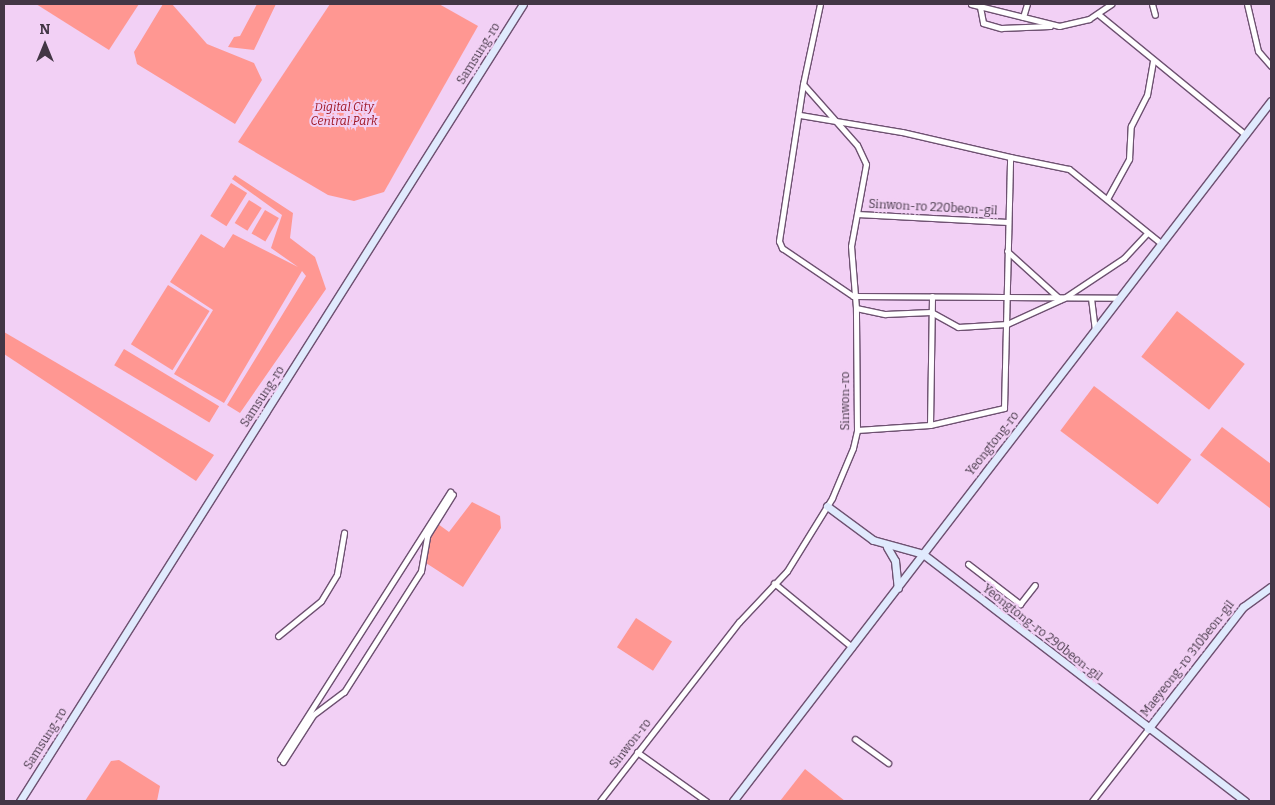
<!DOCTYPE html>
<html>
<head>
<meta charset="utf-8">
<style>
  body { margin:0 }
  #map { position:relative; width:1275px; height:805px; overflow:hidden; background:#f2d0f5; font-family:Bitter,serif }
  div>[style] { position:absolute }
  .green>* { inset:0; background:#ff9792; transform-origin:0 0 }
  .roads { filter:drop-shadow(1px 0 #6e5171) drop-shadow(-1px 0 #6e5171) drop-shadow(0 1px #6e5171) drop-shadow(0 -1px #6e5171) }
  .street>* { height:5px; margin:-2.5px; padding:0 2.5px; transform-origin:2.5px; border-radius:2.5px; background:#fff }
  .secondary>* { height:7px; margin:-3.5px; padding:0 3.5px; transform-origin:3.5px; border-radius:3.5px; background:#e0eafd }
  span { translate:-50% -50%; white-space:nowrap; text-align:center; line-height:1.15; -webkit-text-stroke:4px #f2d0f5; paint-order:stroke }
  .street-label { font-size:12px; color:#433645 }
  .park-label { font-size:12px; color:#9e1624; font-style:italic }
  .frame { position:absolute; inset:0; border:5px solid #433645; pointer-events:none }
  .north { position:absolute; left:20px; top:20px; width:50px; height:50px; -webkit-text-stroke:4px #f2d0f5; paint-order:stroke; rotate:0deg; font-size:14px; font-weight:700; line-height:20px; text-align:center; color:#433645 }
  .north::after { content:''; display:block; margin:auto; width:18px; height:22px; background:#433645; clip-path:polygon(50% 0,100% 100%,50% 72%,0 100%) }
</style>
</head>
<body>
<div id="map">
  <div class="green">
    <i style="clip-path:polygon(36px 4px,139px 4px,109px 50px)"></i>
    <i style="clip-path:polygon(163px 4px,172px 4px,207px 44px,254px 63px,262px 80px,235px 124px,137px 64px,134px 52px)"></i>
    <i style="clip-path:polygon(257px 4px,276px 4px,254px 50px,228px 47px,234px 37px,240px 36px)"></i>
    <i style="clip-path:polygon(330px 4px,439px 4px,478px 26px,384px 192px,354px 201px,328px 195px,238px 142px)"></i>
    <i style="clip-path:polygon(235px 175px,293px 213px,290px 238px,315px 257px,326px 289px,240px 413px,227px 405px,306px 276px,302px 271px,224px 403px,174px 374px,213px 310px,170px 282px,201px 234px,224px 248px,233px 234px,298px 267px,271px 248px,282px 215px,232px 179px)"></i>
    <i style="left:231px;top:183px;width:19px;height:39px;rotate:32deg"></i>
    <i style="left:249px;top:200px;width:15px;height:27px;rotate:32deg"></i>
    <i style="left:265px;top:210px;width:16px;height:27px;rotate:30deg"></i>
    <i style="left:168px;top:285px;width:49px;height:70px;rotate:32deg"></i>
    <i style="left:1177px;top:311px;width:86px;height:58px;rotate:38deg"></i>
    <i style="clip-path:polygon(4px 332px,214px 455px,196px 481px,4px 354px)"></i>
    <i style="left:124px;top:349px;width:111px;height:19px;rotate:31deg"></i>
    <i style="left:1094px;top:386px;width:122px;height:56px;rotate:37deg"></i>
    <i style="clip-path:polygon(1222px 427px,1271px 464px,1271px 509px,1200px 455px)"></i>
    <i style="clip-path:polygon(472px 502px,500px 516px,501px 528px,463px 587px,426px 563px,429px 539px,438px 524px,449px 532px)"></i>
    <i style="left:636px;top:618px;width:43px;height:35px;rotate:33deg"></i>
    <i style="clip-path:polygon(119px 760px,160px 786px,157px 801px,85px 801px,111px 761px)"></i>
    <i style="clip-path:polygon(805px 769px,845px 801px,780px 801px)"></i>
  </div>
  <div class="roads">
    <div class="street">
      <i style="left:971px;top:4px;width:91px;rotate:14deg"></i>
      <i style="left:1059px;top:26px;width:31px;rotate:-13deg"></i>
      <i style="left:1089px;top:19px;width:27px;rotate:-34deg"></i>
      <i style="left:1152px;top:4px;width:11px;rotate:75deg"></i>
      <i style="left:1247px;top:4px;width:48px;rotate:76.8deg"></i>
      <i style="left:1258px;top:51px;width:20px;rotate:49deg"></i>
      <i style="left:980px;top:7px;width:16px;rotate:79deg"></i>
      <i style="left:983px;top:23px;width:19px;rotate:16deg"></i>
      <i style="left:1001px;top:28px;width:49px;rotate:-2.3deg"></i>
      <i style="left:1098px;top:14px;width:191px;rotate:39.3deg"></i>
      <i style="left:1023px;top:17px;width:14px;rotate:-73deg"></i>
      <i style="left:803px;top:84px;width:159px;rotate:98.7deg"></i>
      <i style="left:779px;top:241px;width:8px;rotate:67deg"></i>
      <i style="left:782px;top:248px;width:86px;rotate:34.1deg"></i>
      <i style="left:853px;top:296px;width:266px;rotate:0.4deg"></i>
      <i style="left:800px;top:115px;width:103px;rotate:9.5deg"></i>
      <i style="left:902px;top:132px;width:111px;rotate:13deg"></i>
      <i style="left:1107px;top:199px;width:46px;rotate:-61.2deg"></i>
      <i style="left:1129px;top:159px;width:33px;rotate:-87deg"></i>
      <i style="left:1131px;top:126px;width:35px;rotate:-63deg"></i>
      <i style="left:1147px;top:95px;width:34px;rotate:-80deg"></i>
      <i style="left:857px;top:214px;width:151px;rotate:3deg"></i>
      <i style="left:1007px;top:251px;width:72px;rotate:42.2deg"></i>
      <i style="left:1091px;top:298px;width:31px;rotate:83deg"></i>
      <i style="left:856px;top:308px;width:30px;rotate:12deg"></i>
      <i style="left:885px;top:314px;width:46px;rotate:-2.5deg"></i>
      <i style="left:931px;top:312px;width:31px;rotate:29deg"></i>
      <i style="left:958px;top:327px;width:49px;rotate:-3.5deg"></i>
      <i style="left:1007px;top:324px;width:63px;rotate:-24.5deg"></i>
      <i style="left:1064px;top:298px;width:72px;rotate:-33.7deg"></i>
      <i style="left:1124px;top:258px;width:34px;rotate:-47deg"></i>
      <i style="left:930px;top:425px;width:129px;rotate:-89.1deg"></i>
      <i style="left:857px;top:430px;width:73px;rotate:-3.9deg"></i>
      <i style="left:930px;top:425px;width:76px;rotate:-12.9deg"></i>
      <i style="left:1004px;top:408px;width:251px;rotate:-88.6deg"></i>
      <i style="left:1010px;top:157px;width:60px;rotate:11.5deg"></i>
      <i style="left:1069px;top:169px;width:119px;rotate:38.9deg"></i>
      <i style="left:968px;top:564px;width:66px;rotate:37.6deg"></i>
      <i style="left:1020px;top:604px;width:24px;rotate:-52deg"></i>
      <i style="left:774px;top:583px;width:101px;rotate:39.4deg"></i>
      <i style="left:278px;top:636px;width:55px;rotate:-39.1deg"></i>
      <i style="left:321px;top:601px;width:31px;rotate:-59deg"></i>
      <i style="left:337px;top:574px;width:42px;rotate:-80.3deg"></i>
      <i style="left:855px;top:739px;width:41px;rotate:36deg"></i>
      <i style="left:637px;top:752px;width:85px;rotate:35.4deg"></i>
      <i style="left:280px;top:759px;width:317px;rotate:-57.5deg"></i>
      <i style="left:283px;top:762px;width:56px;rotate:-57.4deg"></i>
      <i style="left:313px;top:715px;width:39px;rotate:-37deg"></i>
      <i style="left:344px;top:692px;width:143px;rotate:-57.5deg"></i>
      <i style="left:421px;top:571px;width:36px;rotate:-80deg"></i>
      <i style="left:427px;top:536px;width:49px;rotate:-58.2deg"></i>
      <i style="left:600px;top:801px;width:227px;rotate:-52.2deg"></i>
      <i style="left:739px;top:622px;width:70px;rotate:-46.7deg"></i>
      <i style="left:787px;top:571px;width:86px;rotate:-58.3deg"></i>
      <i style="left:832px;top:498px;width:54px;rotate:-67.2deg"></i>
      <i style="left:853px;top:448px;width:18px;rotate:-77deg"></i>
      <i style="left:857px;top:430px;width:122px;rotate:-90.5deg"></i>
      <i style="left:856px;top:308px;width:62px;rotate:-94.6deg"></i>
      <i style="left:851px;top:246px;width:83px;rotate:-79.6deg"></i>
      <i style="left:866px;top:164px;width:21px;rotate:-115deg"></i>
      <i style="left:857px;top:145px;width:81px;rotate:-131.5deg"></i>
      <i style="left:803px;top:84px;width:82px;rotate:-78deg"></i>
      <i style="left:1092px;top:801px;width:91px;rotate:-52.1deg"></i>
    </div>
    <div class="secondary">
      <i style="left:827px;top:506px;width:57px;rotate:36.5deg"></i>
      <i style="left:873px;top:540px;width:52px;rotate:15.6deg"></i>
      <i style="left:923px;top:554px;width:406px;rotate:37.5deg"></i>
      <i style="left:887px;top:547px;width:16px;rotate:60deg"></i>
      <i style="left:895px;top:561px;width:27px;rotate:84deg"></i>
      <i style="left:1148px;top:729px;width:155px;rotate:-52.1deg"></i>
      <i style="left:1243px;top:607px;width:34px;rotate:-36deg"></i>
      <i style="left:20px;top:801px;width:942px;rotate:-57.74deg"></i>
      <i style="left:733px;top:801px;width:883px;rotate:-52.46deg"></i>
    </div>
  </div>
  <div class="street-label">
    <span style="left:479px;top:54px;rotate:-58deg">Samsung-ro</span>
    <span style="left:933px;top:208px;rotate:3deg">Sinwon-ro 220beon-gil</span>
    <span style="left:263px;top:397px;rotate:-57deg">Samsung-ro</span>
    <span style="left:846px;top:401px;rotate:-90deg">Sinwon-ro</span>
    <span style="left:993px;top:444px;rotate:-52deg">Yeongtong-ro</span>
    <span style="left:1042px;top:633px;rotate:38deg">Yeongtong-ro 290beon-gil</span>
    <span style="left:1188px;top:659px;rotate:-52deg">Maeyeong-ro 310beon-gil</span>
    <span style="left:46px;top:739px;rotate:-58deg">Samsung-ro</span>
    <span style="left:631px;top:744px;rotate:-52deg">Sinwon-ro</span>
  </div>
  <div class="park-label">
    <span style="left:344px;top:115px">Digital City<br>Central Park</span>
  </div>
  <div class="frame"></div>
  <div class="north">N</div>
</div>
</body>
</html>
